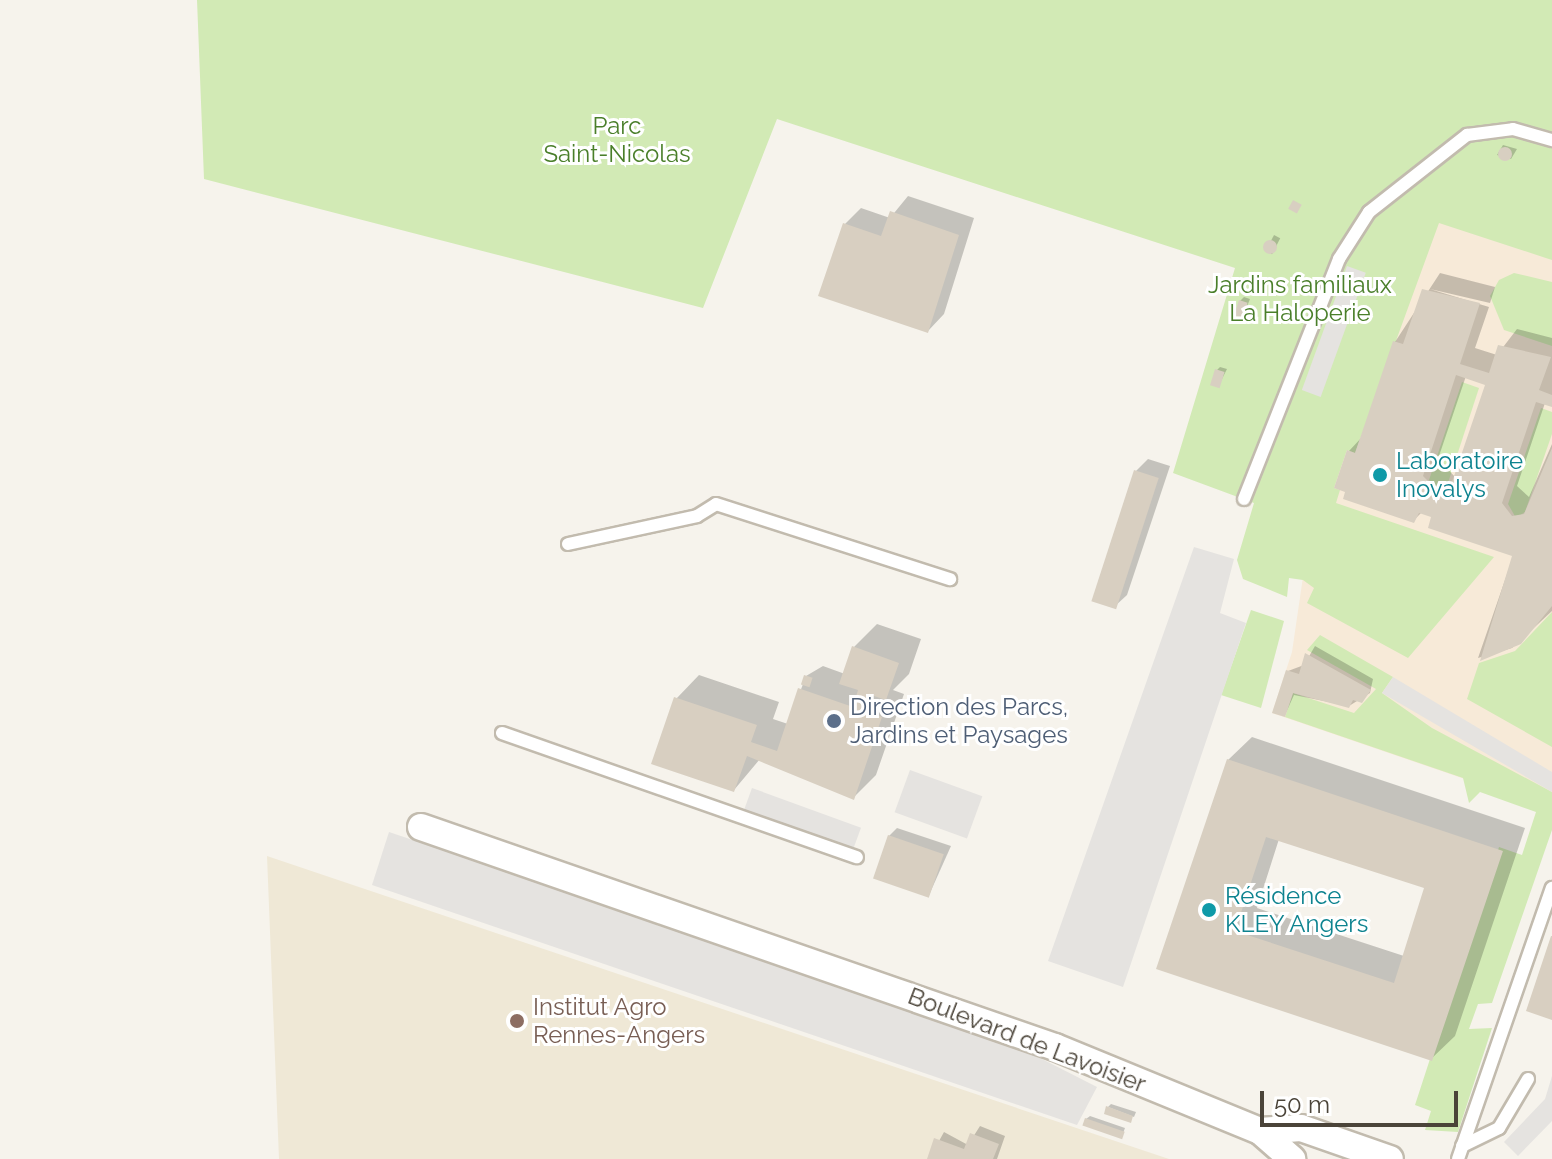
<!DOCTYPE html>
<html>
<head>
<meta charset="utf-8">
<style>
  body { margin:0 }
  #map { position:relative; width:1552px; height:1159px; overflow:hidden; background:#f6f3ec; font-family:Raleway,sans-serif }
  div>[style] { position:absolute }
  .commercial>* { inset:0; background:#f7ead8 }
  .education>* { inset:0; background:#efe8d6 }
  .green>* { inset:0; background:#d2eab5 }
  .parking>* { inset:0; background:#e5e3e0; transform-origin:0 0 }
  .shadow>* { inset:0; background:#0003; transform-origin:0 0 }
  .building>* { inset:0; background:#d8cfc1; transform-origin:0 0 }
  .round { border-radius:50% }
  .roads { filter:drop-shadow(2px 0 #c2bbae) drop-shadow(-2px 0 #c2bbae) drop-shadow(0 2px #c2bbae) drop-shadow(0 -2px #c2bbae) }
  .service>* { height:12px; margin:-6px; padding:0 6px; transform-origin:6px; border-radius:6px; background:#fff }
  .minor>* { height:26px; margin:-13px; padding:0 13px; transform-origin:13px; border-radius:13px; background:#fff }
  .dots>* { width:22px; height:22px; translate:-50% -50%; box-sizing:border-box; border:4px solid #fff; border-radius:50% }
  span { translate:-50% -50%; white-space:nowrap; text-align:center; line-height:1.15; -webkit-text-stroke:6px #fff; paint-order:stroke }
  .park-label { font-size:24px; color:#4a7f2a }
  .culture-label { font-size:24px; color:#0d838f }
  .left { translate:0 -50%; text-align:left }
  .service-label { font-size:24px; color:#4e5e75 }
  .education-label { font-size:24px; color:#785e54 }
  .street-label { font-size:24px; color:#4b4439 }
  .scale { position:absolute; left:1260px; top:1091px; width:198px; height:36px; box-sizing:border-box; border:4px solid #4b4439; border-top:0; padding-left:10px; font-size:24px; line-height:28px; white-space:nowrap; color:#4b4439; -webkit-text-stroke:6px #fff; paint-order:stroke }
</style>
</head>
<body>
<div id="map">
  <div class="commercial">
    <i style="clip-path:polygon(1421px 190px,1552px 234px,1552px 809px,1272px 713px,1292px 652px,1304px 570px)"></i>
  </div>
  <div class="education">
    <i style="clip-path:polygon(267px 856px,350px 884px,1169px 1159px,279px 1159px)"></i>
  </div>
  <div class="green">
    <i style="clip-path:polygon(197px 0,1552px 0,1552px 260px,1439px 223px,1355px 453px,1347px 450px,1334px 488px,1340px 490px,1336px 503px,1494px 557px,1408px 658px,1307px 603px,1314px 588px,1303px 580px,1289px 578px,1287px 597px,1243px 579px,1237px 560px,1254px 503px,1173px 473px,1235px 268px,777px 119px,703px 308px,204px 179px)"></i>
    <i style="clip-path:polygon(1514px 273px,1552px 282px,1552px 346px,1504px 330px,1490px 296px,1499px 280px)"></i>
    <i style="clip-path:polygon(1462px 382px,1479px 388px,1447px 486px,1438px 491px,1429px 480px)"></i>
    <i style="clip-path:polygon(1541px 408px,1552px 412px,1552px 434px,1525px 512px,1516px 518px,1508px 504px)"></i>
    <i style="clip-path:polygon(1251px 610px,1284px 621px,1261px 708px,1221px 695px)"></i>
    <i style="clip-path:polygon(1552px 612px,1552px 747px,1467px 699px,1479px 663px,1515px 651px)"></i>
    <i style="clip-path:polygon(1320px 635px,1393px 677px,1382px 693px,1432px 728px,1552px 792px,1552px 830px,1492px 1003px,1478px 1004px,1469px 1029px,1492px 1028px,1458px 1132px,1425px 1130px,1431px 1111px,1415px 1105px,1499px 847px,1522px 855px,1536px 812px,1480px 792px,1469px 803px,1463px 778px,1285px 717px,1293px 693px,1354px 713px,1376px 689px,1307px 650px)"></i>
  </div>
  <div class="parking">
    <i style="left:1347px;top:266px;width:20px;height:132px;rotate:20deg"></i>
    <i style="clip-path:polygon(1194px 547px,1234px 559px,1220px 613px,1246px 623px,1123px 987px,1048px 961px)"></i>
    <i style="clip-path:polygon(1393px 677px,1552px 772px,1552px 792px,1382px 693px)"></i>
    <i style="left:910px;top:770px;width:77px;height:45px;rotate:20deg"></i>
    <i style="left:752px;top:788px;width:116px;height:30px;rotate:20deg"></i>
    <i style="clip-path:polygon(389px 832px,999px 1037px,1097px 1087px,1077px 1125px,372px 885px)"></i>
    <i style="clip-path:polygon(1552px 1076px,1552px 1121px,1518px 1156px,1504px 1142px,1545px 1099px)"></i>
  </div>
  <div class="shadow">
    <i style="clip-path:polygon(1503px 145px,1517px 149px,1511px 159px,1497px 155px)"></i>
    <i style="clip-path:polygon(908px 196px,974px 218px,944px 314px,928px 331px,845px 224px,861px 208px,890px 218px)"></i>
    <i style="left:1274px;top:235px;width:7px;height:18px;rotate:27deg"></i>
    <i style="clip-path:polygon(evenodd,1440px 273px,1495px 287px,1490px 303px,1430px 289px,1489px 307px,1475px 348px,1497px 355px,1517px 329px,1552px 338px,1552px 405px,1545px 403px,1517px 486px,1529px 497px,1552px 444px,1552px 611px,1512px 648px,1478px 658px,1514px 554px,1434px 516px,1422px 512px,1413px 521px,1336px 487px,1349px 451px,1363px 436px,1395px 342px,1440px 273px,1466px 376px,1488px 384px,1456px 478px,1438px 459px,1466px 376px)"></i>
    <i style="clip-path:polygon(1244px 297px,1250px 299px,1243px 316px,1240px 301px)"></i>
    <i style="clip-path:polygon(1220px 367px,1227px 369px,1219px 385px,1217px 370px)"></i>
    <i style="clip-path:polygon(1148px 459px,1170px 466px,1127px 595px,1114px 607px,1136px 471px)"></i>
    <i style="clip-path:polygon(877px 624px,921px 639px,909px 674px,893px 690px,904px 694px,876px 775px,853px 798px,760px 759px,734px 790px,676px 699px,699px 675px,779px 702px,773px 719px,788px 724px,806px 676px,823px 666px,845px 674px,854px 647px)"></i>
    <i style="clip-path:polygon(1315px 646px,1373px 679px,1370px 693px,1349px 706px,1294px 695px,1285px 715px,1288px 671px,1304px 665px)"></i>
    <i style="clip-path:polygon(evenodd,1252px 737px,1525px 828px,1455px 1036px,1431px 1059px,1159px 968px,1228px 760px,1252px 737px,1279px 839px,1427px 887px,1404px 956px,1257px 908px,1279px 839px)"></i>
    <i style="clip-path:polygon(897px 828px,951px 846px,929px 895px,889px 836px)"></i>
    <i style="clip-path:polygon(1111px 1104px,1136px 1112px,1134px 1117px,1108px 1107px)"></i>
    <i style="clip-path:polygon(1090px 1116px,1125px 1128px,1122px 1136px,1086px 1119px)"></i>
    <i style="clip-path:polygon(980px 1126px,1005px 1136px,997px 1159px,929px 1159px,944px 1132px,968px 1145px)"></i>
  </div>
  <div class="building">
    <i class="round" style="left:1498px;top:147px;width:14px;height:14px"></i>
    <i style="left:1293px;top:200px;width:10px;height:10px;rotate:29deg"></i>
    <i style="clip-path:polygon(890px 211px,959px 235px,928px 333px,818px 296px,843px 223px,881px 236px)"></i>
    <i class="round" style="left:1263px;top:240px;width:14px;height:14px"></i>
    <i style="clip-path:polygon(evenodd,1422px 289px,1480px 303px,1460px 364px,1489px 373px,1498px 345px,1551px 357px,1539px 390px,1552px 395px,1552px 407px,1536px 402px,1502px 503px,1512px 516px,1524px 514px,1552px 448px,1552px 606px,1521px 644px,1480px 661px,1512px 556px,1428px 528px,1431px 517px,1419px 513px,1414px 523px,1343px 499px,1345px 492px,1334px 488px,1347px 450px,1355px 453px,1393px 341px,1403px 344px,1422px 289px,1456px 375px,1485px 385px,1451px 485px,1438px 491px,1423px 476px,1456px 375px)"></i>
    <i style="left:1239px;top:300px;width:9px;height:16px;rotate:18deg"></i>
    <i style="left:1215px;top:369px;width:10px;height:17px;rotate:17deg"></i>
    <i style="left:1134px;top:470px;width:26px;height:138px;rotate:18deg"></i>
    <i style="clip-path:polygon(852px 646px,899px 663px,886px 700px,868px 694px,862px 710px,882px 717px,854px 800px,747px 756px,734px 792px,651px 764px,674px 697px,757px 725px,751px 742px,777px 751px,798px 688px,853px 707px,858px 690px,839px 684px)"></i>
    <i style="clip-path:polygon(1305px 653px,1371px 690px,1362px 703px,1353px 700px,1349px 708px,1293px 693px,1285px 717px,1272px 713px,1286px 670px,1299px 674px)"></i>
    <i style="left:804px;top:675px;width:9px;height:10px;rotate:18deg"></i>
    <i style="clip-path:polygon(evenodd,1227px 759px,1503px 851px,1432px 1061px,1156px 969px,1227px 759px,1266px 837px,1424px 888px,1394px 983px,1235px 931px,1266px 837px)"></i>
    <i style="left:888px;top:835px;width:59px;height:46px;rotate:19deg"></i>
    <i style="clip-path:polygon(1551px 936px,1552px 936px,1552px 1020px,1526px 1011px)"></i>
    <i style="clip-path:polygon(1106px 1106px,1133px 1116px,1131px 1123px,1104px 1114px)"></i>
    <i style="left:1085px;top:1118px;width:42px;height:8px;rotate:19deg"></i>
    <i style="clip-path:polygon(970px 1133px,999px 1144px,993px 1159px,927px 1159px,934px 1138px,964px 1149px)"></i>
  </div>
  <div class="roads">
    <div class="service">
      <i style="left:1244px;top:499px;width:258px;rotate:-68.4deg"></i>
      <i style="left:1339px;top:259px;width:56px;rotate:-57.4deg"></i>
      <i style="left:1369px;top:212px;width:125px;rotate:-38.2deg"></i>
      <i style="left:1467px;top:135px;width:46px;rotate:-7.4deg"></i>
      <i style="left:1513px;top:129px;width:41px;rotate:15.8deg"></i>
      <i style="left:568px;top:544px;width:132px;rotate:-12.2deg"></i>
      <i style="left:697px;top:516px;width:22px;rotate:-32deg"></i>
      <i style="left:716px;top:504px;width:246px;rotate:17.8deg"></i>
      <i style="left:502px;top:733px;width:376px;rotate:19.3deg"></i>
      <i style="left:1462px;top:1146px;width:41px;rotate:-25.9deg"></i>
      <i style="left:1499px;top:1128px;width:57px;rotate:-59.4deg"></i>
      <i style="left:1458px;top:1159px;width:287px;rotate:-70.9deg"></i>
    </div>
    <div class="minor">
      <i style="left:421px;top:827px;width:671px;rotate:19.14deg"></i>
      <i style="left:1055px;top:1047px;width:222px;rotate:22.3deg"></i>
      <i style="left:1260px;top:1131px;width:43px;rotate:41.2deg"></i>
      <i style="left:1260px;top:1131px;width:41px;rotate:-4.2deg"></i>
      <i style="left:1301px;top:1128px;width:94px;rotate:19.2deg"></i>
    </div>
  </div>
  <div class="dots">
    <i style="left:1380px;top:475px;background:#0f9aa8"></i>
    <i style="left:834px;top:721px;background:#5c6f8a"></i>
    <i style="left:1209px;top:910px;background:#0f9aa8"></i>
    <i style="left:517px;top:1021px;background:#8d6e63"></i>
  </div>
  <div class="park-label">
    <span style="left:617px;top:140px">Parc<br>Saint-Nicolas</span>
    <span style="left:1300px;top:299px">Jardins familiaux<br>La Haloperie</span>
  </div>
  <div class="culture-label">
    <span class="left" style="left:1396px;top:475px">Laboratoire<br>Inovalys</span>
    <span class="left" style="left:1225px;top:910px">Résidence<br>KLEY Angers</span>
  </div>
  <div class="service-label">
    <span class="left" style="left:850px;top:721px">Direction des Parcs,<br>Jardins et Paysages</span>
  </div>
  <div class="education-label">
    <span class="left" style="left:533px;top:1021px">Institut Agro<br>Rennes-Angers</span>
  </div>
  <div class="street-label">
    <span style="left:1027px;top:1040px;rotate:21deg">Boulevard de Lavoisier</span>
  </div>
  <div class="scale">50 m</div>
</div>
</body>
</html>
